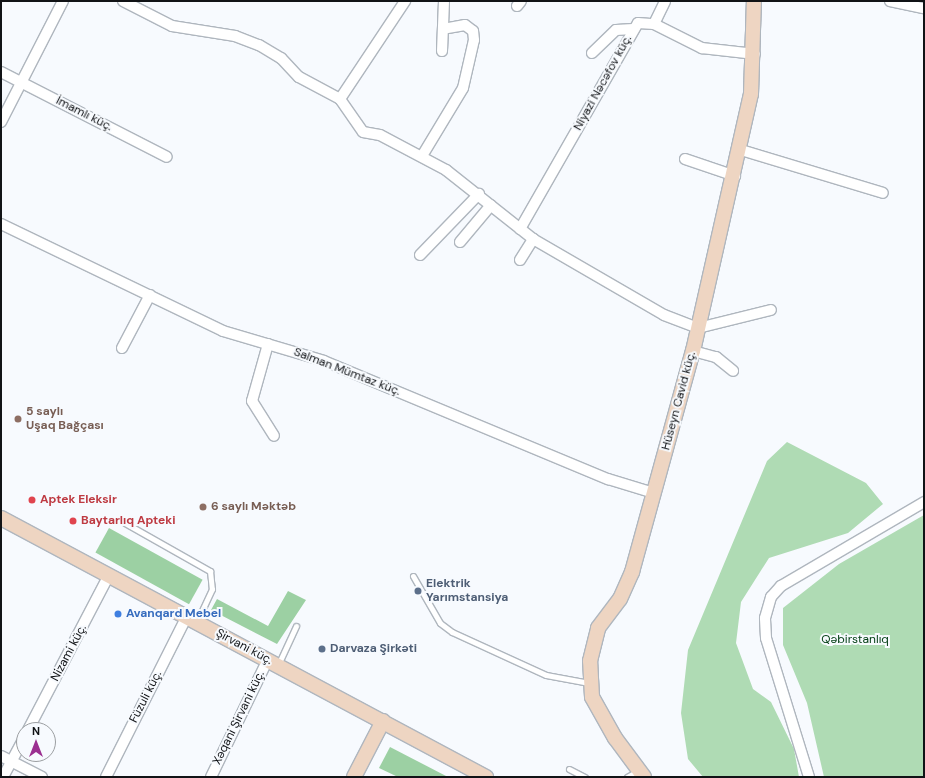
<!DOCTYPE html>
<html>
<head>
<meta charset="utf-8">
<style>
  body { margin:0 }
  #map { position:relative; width:925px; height:778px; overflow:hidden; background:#f7fafe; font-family:"DM Sans",sans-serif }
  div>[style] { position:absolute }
  .green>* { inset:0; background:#afdbb4 }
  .forest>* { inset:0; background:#9cd0a3; transform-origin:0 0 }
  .roads { filter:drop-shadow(1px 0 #afb6be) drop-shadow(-1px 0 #afb6be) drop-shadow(0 1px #afb6be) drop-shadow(0 -1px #afb6be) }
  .lane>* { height:5px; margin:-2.5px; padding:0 2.5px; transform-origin:2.5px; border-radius:2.5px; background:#fff }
  .street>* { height:10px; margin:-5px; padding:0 5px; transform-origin:5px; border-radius:5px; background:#fff }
  .secondary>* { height:14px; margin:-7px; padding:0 7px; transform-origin:7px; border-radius:7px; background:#eed5c2 }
  .dots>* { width:11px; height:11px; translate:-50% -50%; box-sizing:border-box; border:2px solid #f7fafe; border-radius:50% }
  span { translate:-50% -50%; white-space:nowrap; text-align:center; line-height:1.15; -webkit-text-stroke:4px #f7fafe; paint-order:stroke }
  .street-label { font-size:12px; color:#111316 }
  .education-label { font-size:12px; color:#785e54; font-weight:700 }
  .left { translate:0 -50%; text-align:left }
  .health-label { font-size:12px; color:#be3a42; font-weight:700 }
  .service-label { font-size:12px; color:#4e5e75; font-weight:700 }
  .shop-label { font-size:12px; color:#366cbe; font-weight:700 }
  .park-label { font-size:12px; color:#044016 }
  .frame { position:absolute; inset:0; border:2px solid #111316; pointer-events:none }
  .north { position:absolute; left:16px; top:722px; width:40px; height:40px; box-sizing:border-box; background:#f7fafe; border:1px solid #9b9ea1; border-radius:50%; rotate:0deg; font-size:11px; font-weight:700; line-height:16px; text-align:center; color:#111316 }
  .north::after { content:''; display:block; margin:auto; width:14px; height:18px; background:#9b2f90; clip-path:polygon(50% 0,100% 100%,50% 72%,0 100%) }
</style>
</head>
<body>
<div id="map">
  <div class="green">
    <i style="clip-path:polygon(787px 442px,866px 483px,883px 504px,848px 533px,769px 558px,741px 602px,736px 643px,753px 689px,771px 702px,794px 749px,799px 777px,703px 777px,688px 759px,681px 713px,688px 650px,767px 461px)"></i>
    <i style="clip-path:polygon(924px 515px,924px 777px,824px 777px,807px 703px,783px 645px,783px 608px,839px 564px)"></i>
  </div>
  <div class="forest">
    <i style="left:109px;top:528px;width:107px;height:28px;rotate:29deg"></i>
    <i style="clip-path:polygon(288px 591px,306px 600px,277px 644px,211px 610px,217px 599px,268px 626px)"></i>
    <i style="clip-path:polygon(390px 747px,448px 777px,398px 777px,379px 768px)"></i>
  </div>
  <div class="roads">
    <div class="lane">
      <i style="left:125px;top:523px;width:98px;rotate:29.5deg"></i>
      <i style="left:210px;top:571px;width:18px;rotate:84deg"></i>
      <i style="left:212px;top:589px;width:35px;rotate:115deg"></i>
      <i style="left:413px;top:576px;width:54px;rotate:60.1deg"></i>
      <i style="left:440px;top:623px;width:15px;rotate:37deg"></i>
      <i style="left:452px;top:632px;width:103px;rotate:24.6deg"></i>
      <i style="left:546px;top:675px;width:44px;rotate:10.5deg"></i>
      <i style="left:278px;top:665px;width:43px;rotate:-65.2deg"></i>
      <i style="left:569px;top:769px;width:18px;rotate:27deg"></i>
      <i style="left:627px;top:777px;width:13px;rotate:-29deg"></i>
    </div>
    <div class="street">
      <i style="left:123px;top:1px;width:55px;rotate:27deg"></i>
      <i style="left:172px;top:26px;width:64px;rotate:9deg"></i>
      <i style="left:235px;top:36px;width:26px;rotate:21deg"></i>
      <i style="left:259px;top:45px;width:26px;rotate:31deg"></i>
      <i style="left:281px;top:58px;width:26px;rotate:47deg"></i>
      <i style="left:299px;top:77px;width:47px;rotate:28.2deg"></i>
      <i style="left:340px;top:99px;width:40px;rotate:55.1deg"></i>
      <i style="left:363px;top:132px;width:17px;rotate:10deg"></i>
      <i style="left:380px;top:135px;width:75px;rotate:27.9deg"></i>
      <i style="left:446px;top:170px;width:111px;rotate:38.4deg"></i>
      <i style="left:533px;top:239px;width:151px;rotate:30.1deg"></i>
      <i style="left:664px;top:315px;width:36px;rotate:21deg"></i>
      <i style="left:698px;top:328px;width:75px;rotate:-13.9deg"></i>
      <i style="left:890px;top:1px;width:35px;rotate:12deg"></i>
      <i style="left:517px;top:6px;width:6px;rotate:-51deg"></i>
      <i style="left:654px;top:24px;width:25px;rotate:-64deg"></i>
      <i style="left:442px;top:51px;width:50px;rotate:-87.7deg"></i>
      <i style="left:592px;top:53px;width:33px;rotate:-44deg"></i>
      <i style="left:616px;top:30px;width:17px;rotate:-3deg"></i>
      <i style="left:1px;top:72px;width:186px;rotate:27.1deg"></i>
      <i style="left:340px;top:99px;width:118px;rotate:-56.4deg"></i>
      <i style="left:1px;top:122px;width:136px;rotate:-62.9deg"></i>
      <i style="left:741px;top:150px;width:148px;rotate:16.8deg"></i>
      <i style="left:422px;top:156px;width:79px;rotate:-58.9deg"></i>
      <i style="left:463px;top:88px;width:49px;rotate:-77.1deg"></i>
      <i style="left:474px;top:40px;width:9px;rotate:-96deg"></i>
      <i style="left:473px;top:31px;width:10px;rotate:-143deg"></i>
      <i style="left:465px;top:25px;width:22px;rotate:170deg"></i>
      <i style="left:685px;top:159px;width:53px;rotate:18.8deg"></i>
      <i style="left:1px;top:224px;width:246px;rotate:25.7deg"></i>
      <i style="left:223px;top:331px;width:105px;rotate:16.5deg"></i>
      <i style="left:324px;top:361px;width:308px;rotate:22.6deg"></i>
      <i style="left:608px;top:479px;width:48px;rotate:16.9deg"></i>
      <i style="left:520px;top:229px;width:237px;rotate:-60.2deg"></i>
      <i style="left:638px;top:23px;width:16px;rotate:4deg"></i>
      <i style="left:654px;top:24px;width:54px;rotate:26.6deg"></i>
      <i style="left:702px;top:48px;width:53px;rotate:6.5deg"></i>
      <i style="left:460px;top:242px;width:48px;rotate:-50deg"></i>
      <i style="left:420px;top:255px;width:85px;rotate:-46deg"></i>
      <i style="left:520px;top:260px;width:25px;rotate:-58deg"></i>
      <i style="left:268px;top:344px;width:59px;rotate:105.7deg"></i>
      <i style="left:252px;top:401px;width:41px;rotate:57.8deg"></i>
      <i style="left:122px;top:348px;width:60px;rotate:-62.2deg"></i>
      <i style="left:693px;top:351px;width:24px;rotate:15deg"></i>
      <i style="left:716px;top:357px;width:22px;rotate:39deg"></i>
      <i style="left:28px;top:730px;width:175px;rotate:-62.4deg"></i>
      <i style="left:1px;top:756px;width:46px;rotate:27.1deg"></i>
      <i style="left:3px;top:777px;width:44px;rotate:-61.7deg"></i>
      <i style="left:106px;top:777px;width:180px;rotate:-63.3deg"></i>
      <i style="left:211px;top:777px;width:131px;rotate:-64.2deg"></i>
      <i style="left:809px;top:777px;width:145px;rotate:-107.2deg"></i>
      <i style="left:766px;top:638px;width:20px;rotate:-93deg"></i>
      <i style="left:765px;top:618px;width:22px;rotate:-74deg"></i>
      <i style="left:771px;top:597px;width:15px;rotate:-48deg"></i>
      <i style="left:781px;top:586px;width:166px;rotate:-30.4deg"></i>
    </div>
    <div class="secondary">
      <i style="left:1px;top:518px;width:550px;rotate:28.1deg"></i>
      <i style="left:354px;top:777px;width:63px;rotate:-62.6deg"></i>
      <i style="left:644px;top:777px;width:49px;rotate:-126.6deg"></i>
      <i style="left:615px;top:738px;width:47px;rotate:-119.3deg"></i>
      <i style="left:592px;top:697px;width:36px;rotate:-93deg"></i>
      <i style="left:590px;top:661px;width:34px;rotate:-76deg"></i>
      <i style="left:598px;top:628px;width:36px;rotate:-53deg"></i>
      <i style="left:620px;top:599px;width:30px;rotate:-66deg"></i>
      <i style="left:632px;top:572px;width:229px;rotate:-74.6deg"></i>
      <i style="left:693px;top:351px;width:263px;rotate:-77.3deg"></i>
      <i style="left:751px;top:94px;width:93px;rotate:-88.2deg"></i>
    </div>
  </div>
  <div class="dots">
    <i style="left:18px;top:419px;background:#8d6e63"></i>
    <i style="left:32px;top:500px;background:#e0444e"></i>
    <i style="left:203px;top:507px;background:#8d6e63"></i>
    <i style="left:73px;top:521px;background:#e0444e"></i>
    <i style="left:418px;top:591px;background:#5c6f8a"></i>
    <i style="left:118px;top:614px;background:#3f7fe0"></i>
    <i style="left:322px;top:649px;background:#5c6f8a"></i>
  </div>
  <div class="street-label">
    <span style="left:603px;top:83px;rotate:-61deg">Niyazi Nəcəfov küç.</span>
    <span style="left:84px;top:114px;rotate:27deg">İmamlı küç.</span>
    <span style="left:347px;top:372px;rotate:21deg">Salman Mümtaz küç.</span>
    <span style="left:679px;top:401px;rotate:-75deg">Hüseyn Cavid küç.</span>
    <span style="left:244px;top:647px;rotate:28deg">Şirvani küç.</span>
    <span style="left:69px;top:653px;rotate:-62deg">Nizami küç.</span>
    <span style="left:146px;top:697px;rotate:-63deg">Füzuli küç.</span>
    <span style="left:239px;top:718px;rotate:-64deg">Xəqani Şirvani küç.</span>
  </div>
  <div class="education-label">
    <span class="left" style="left:26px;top:419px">5 saylı<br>Uşaq Bağçası</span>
    <span class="left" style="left:211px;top:507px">6 saylı Məktəb</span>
  </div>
  <div class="health-label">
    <span class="left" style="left:40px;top:500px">Aptek Eleksir</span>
    <span class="left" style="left:81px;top:521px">Baytarlıq Apteki</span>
  </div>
  <div class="service-label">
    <span class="left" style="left:426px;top:591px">Elektrik<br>Yarımstansiya</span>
    <span class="left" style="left:330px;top:649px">Darvaza Şirkəti</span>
  </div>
  <div class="shop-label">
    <span class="left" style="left:126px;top:614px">Avanqard Mebel</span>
  </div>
  <div class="park-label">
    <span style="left:855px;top:640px">Qəbirstanlıq</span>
  </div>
  <div class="frame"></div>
  <div class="north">N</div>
</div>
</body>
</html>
